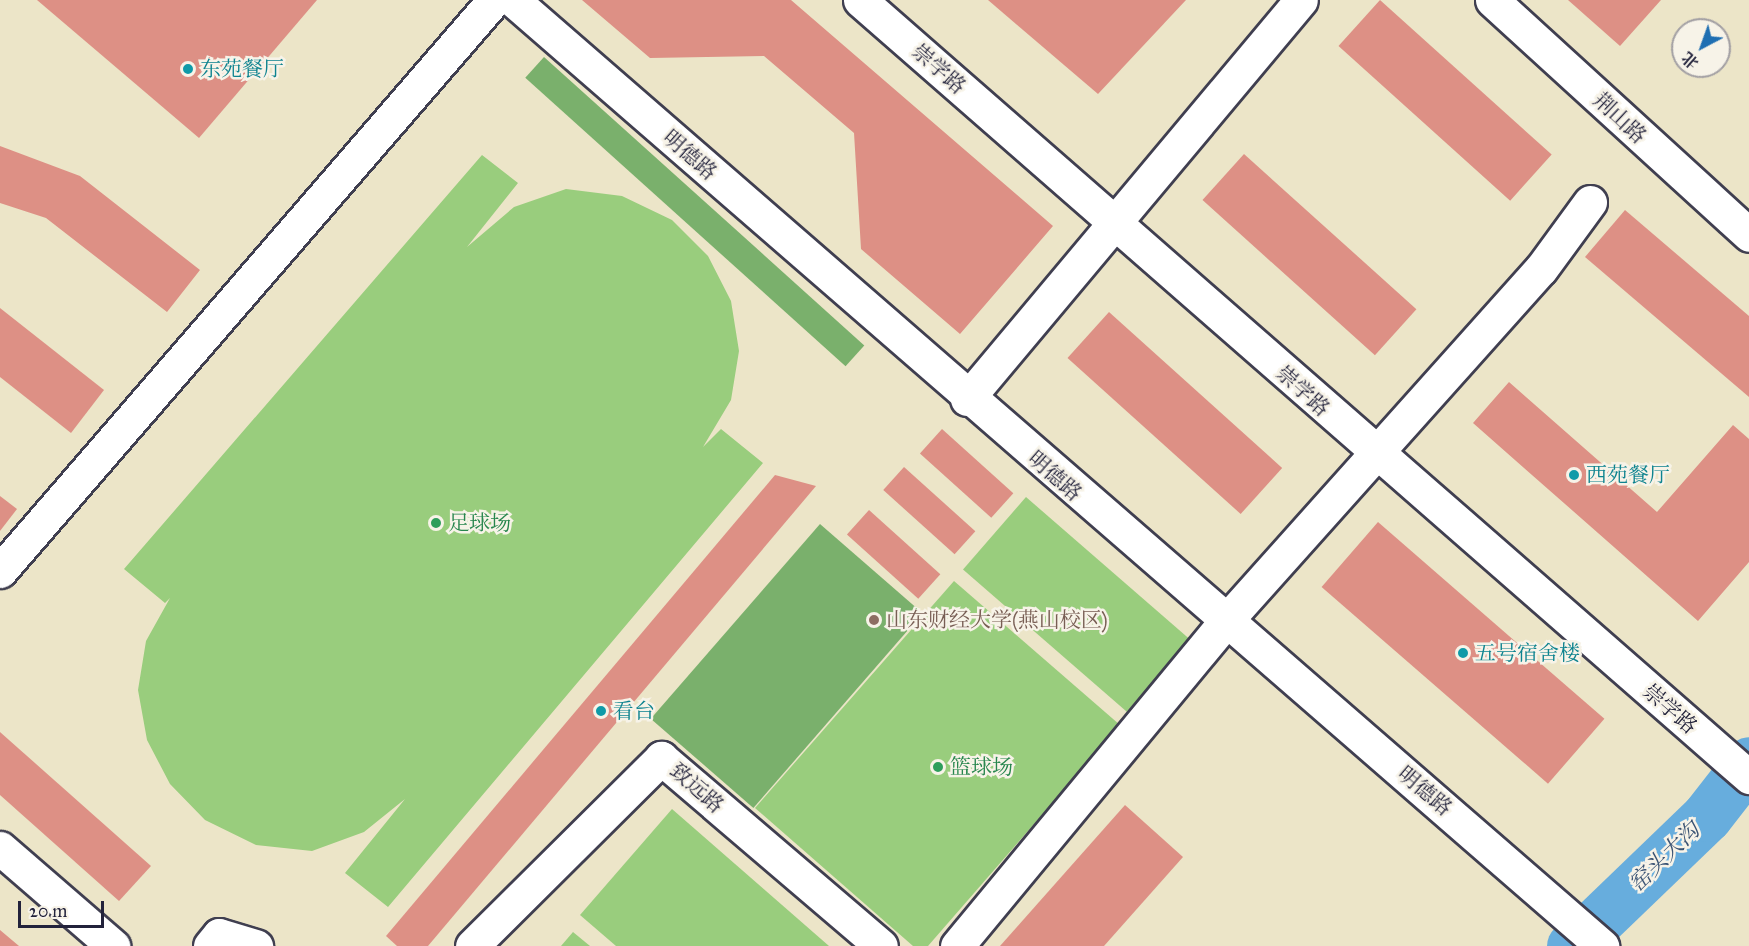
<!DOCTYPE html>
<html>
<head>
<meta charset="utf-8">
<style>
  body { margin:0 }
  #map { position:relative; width:1749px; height:946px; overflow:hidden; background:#ece5c8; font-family:"IM FELL Great Primer","Noto Serif SC",serif }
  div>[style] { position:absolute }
  .green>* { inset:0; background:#99cd7d; transform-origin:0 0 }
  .forest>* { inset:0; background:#7ab06c; transform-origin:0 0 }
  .river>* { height:51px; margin:-25.5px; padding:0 25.5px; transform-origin:25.5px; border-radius:25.5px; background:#67addd }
  .building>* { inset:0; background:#dd9085; transform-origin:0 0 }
  .roads { filter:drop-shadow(2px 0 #403f50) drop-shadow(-2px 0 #403f50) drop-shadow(0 2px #403f50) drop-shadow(0 -2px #403f50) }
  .minor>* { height:33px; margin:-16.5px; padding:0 16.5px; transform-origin:16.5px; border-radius:16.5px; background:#fff }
  .major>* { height:33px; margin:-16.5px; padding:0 16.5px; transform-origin:16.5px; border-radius:16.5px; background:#fff }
  .dots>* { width:16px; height:16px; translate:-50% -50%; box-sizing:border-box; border:3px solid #f7f3e8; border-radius:50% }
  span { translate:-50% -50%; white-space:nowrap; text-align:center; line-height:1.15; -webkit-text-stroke:5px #f7f3e8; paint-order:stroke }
  .culture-label { font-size:21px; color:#0d838f }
  .left { translate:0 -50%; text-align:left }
  .street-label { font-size:21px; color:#22223b }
  .leisure-label { font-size:21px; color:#27864d }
  .education-label { font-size:21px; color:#785e54 }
  .water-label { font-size:22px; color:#3a5374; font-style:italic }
  .north { position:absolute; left:1671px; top:18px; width:60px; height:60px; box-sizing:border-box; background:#f7f3e8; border:2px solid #a29fa3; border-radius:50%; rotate:221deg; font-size:16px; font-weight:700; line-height:24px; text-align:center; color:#22223b }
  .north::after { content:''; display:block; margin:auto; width:21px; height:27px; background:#1f6fb2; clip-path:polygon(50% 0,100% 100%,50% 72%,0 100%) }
  .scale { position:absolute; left:18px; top:901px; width:86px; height:27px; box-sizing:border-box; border:3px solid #22223b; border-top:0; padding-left:8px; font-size:18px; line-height:21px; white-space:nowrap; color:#22223b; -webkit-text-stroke:4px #f7f3e8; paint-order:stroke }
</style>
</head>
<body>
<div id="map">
  <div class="green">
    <i style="clip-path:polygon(482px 155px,518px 183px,467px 247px,514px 207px,566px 189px,622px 196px,672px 220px,708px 256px,731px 301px,739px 351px,731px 400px,703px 447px,721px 429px,763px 463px,388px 907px,345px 873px,405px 799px,364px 832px,312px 851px,256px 845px,205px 820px,170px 784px,147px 740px,138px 690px,146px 641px,170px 598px,165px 603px,124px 569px)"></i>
    <i style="left:1026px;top:497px;width:217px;height:96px;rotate:41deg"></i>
    <i style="clip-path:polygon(954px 581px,1120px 725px,928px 946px,913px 946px,755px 808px)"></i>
    <i style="clip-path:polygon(672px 809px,829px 946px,616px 946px,580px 915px)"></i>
    <i style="clip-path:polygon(573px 932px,590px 946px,561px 946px)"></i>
  </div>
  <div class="forest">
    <i style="left:544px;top:57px;width:431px;height:28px;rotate:42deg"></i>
    <i style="left:820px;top:524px;width:136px;height:258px;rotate:41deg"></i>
  </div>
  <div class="river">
    <i style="left:1572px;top:946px;width:187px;rotate:-43.9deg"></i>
    <i style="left:1707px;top:816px;width:68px;rotate:-52.1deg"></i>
  </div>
  <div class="building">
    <i style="clip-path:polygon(37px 0,317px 0,199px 138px)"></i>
    <i style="clip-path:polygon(582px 0,791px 0,1053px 226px,960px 334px,861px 249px,854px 133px,764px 56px,650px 58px)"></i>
    <i style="clip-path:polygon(988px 0,1186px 0,1098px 94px)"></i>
    <i style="left:1380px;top:0;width:231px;height:62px;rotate:42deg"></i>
    <i style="clip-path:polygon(1568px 0,1661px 0,1620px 46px)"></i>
    <i style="clip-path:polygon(0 146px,80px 176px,200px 270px,167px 312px,46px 218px,0 203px)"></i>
    <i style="left:1244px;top:154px;width:232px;height:62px;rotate:42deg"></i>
    <i style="clip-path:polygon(1625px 210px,1749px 316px,1749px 397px,1585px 257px)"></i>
    <i style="clip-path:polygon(0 308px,104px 390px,71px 433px,0 377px)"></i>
    <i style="left:1109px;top:312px;width:233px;height:62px;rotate:42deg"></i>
    <i style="clip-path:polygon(1509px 382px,1657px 512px,1733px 425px,1749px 439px,1749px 562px,1698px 621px,1473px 423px)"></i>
    <i style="left:942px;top:429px;width:96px;height:33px;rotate:42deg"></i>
    <i style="left:904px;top:467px;width:96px;height:31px;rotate:42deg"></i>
    <i style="clip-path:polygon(775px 475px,816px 486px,428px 946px,397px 946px,386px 936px)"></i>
    <i style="clip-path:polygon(0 496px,17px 509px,0 531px)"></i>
    <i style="left:869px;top:510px;width:96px;height:33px;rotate:42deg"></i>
    <i style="left:1378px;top:522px;width:300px;height:86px;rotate:41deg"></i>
    <i style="clip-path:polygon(0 732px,151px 866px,119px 901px,0 795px)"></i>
    <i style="clip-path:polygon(1125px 805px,1183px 857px,1104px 946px,1000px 946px)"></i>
    <i style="clip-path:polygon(0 930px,19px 946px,0 946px)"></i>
  </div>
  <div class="roads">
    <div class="minor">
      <i style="left:513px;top:0;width:1443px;rotate:40.98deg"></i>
      <i style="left:860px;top:0;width:1181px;rotate:41.15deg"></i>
      <i style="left:967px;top:399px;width:520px;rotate:-50.07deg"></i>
      <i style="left:0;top:571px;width:755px;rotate:-49.14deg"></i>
      <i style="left:0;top:848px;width:150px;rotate:40.9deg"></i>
      <i style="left:210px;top:946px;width:14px;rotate:-51deg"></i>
      <i style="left:219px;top:935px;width:39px;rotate:17deg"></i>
      <i style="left:472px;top:946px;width:267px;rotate:-44.8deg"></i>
      <i style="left:661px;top:758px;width:289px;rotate:40.5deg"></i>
      <i style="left:957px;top:946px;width:420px;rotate:-50.4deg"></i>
      <i style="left:1225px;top:622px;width:474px;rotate:-48.2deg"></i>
      <i style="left:1541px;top:269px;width:83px;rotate:-53.8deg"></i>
    </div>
    <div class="major">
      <i style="left:1492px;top:0;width:348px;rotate:42.4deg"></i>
    </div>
  </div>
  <div class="dots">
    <i style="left:188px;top:69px;background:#0f9aa8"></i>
    <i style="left:1574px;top:475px;background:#0f9aa8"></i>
    <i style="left:436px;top:523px;background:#2e9e5b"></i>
    <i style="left:874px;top:620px;background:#8d6e63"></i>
    <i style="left:1463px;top:653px;background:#0f9aa8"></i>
    <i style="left:601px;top:711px;background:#0f9aa8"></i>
    <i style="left:938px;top:767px;background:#2e9e5b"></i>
  </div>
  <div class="culture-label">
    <span class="left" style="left:200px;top:69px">东苑餐厅</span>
    <span class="left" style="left:1586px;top:475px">西苑餐厅</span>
    <span class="left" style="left:1475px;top:653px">五号宿舍楼</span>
    <span class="left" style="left:613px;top:711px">看台</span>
  </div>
  <div class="street-label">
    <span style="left:939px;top:69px;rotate:41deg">崇学路</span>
    <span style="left:1620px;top:118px;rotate:43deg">荆山路</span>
    <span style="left:690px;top:155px;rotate:41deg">明德路</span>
    <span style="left:1303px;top:391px;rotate:42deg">崇学路</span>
    <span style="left:1055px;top:476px;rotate:41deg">明德路</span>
    <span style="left:1670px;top:709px;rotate:41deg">崇学路</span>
    <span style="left:697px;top:788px;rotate:41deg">致远路</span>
    <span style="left:1425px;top:791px;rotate:40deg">明德路</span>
  </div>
  <div class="leisure-label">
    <span class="left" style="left:448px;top:523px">足球场</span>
    <span class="left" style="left:950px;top:767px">篮球场</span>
  </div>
  <div class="education-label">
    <span class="left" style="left:886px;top:620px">山东财经大学(燕山校区)</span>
  </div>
  <div class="water-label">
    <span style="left:1664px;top:857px;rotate:-44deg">窑头大沟</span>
  </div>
  <div class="north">北</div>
  <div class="scale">20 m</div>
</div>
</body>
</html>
